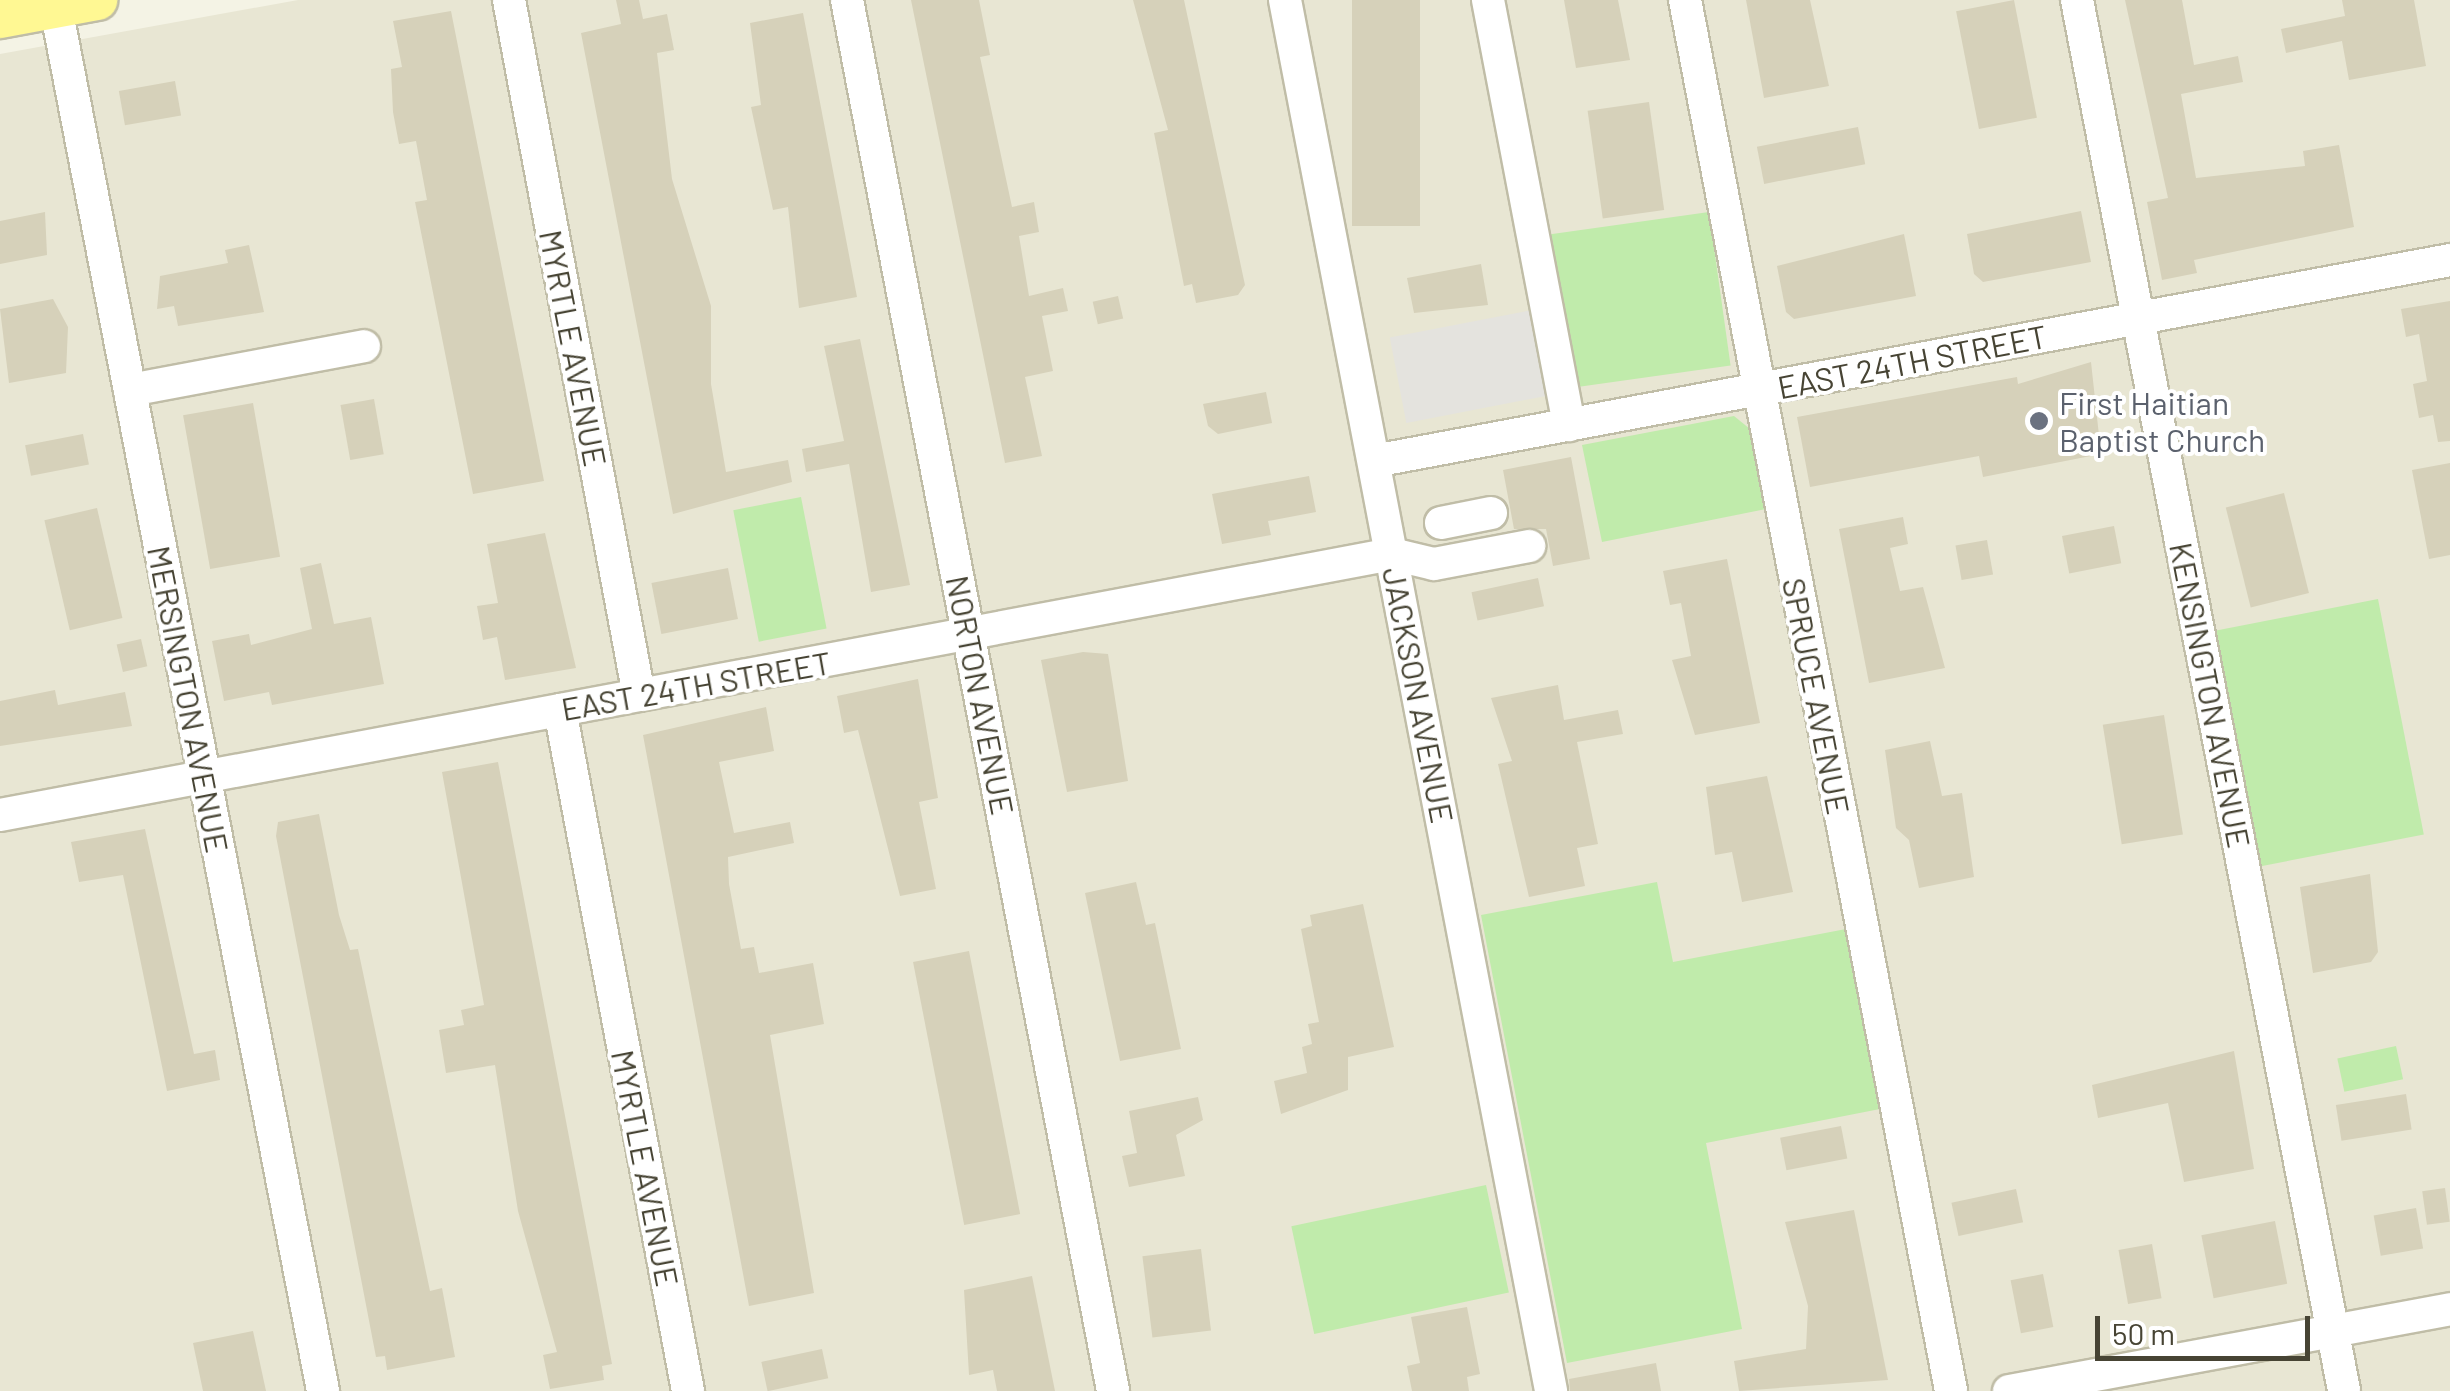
<!DOCTYPE html>
<html>
<head>
<meta charset="utf-8">
<style>
  body { margin:0 }
  #map { position:relative; width:2450px; height:1391px; overflow:hidden; background:#f4f3e5; font-family:Barlow,sans-serif }
  div>[style] { position:absolute }
  .residential>* { inset:0; background:#e8e6d3 }
  .green>* { inset:0; background:#c0ebab; transform-origin:0 0 }
  .parking>* { inset:0; background:#e4e3de; transform-origin:0 0 }
  .building>* { inset:0; background:#d6d1ba; transform-origin:0 0 }
  .roads { filter:drop-shadow(2px 0 #c0bda7) drop-shadow(-2px 0 #c0bda7) drop-shadow(0 2px #c0bda7) drop-shadow(0 -2px #c0bda7) }
  .minor>* { height:32px; margin:-16px; padding:0 16px; transform-origin:16px; border-radius:16px; background:#fff }
  .major>* { height:40px; margin:-20px; padding:0 20px; transform-origin:20px; border-radius:20px; background:#fff893 }
  .dots>* { width:28px; height:28px; translate:-50% -50%; box-sizing:border-box; border:5px solid #fff; border-radius:50% }
  span { translate:-50% -50%; white-space:nowrap; text-align:center; line-height:1.15; -webkit-text-stroke:8px #fff; paint-order:stroke }
  .street-label { font-size:32px; color:#474434 }
  .worship-label { font-size:32px; color:#5b616d }
  .left { translate:0 -50%; text-align:left }
  .scale { position:absolute; left:2095px; top:1316px; width:215px; height:45px; box-sizing:border-box; border:5px solid #474434; border-top:0; padding-left:12px; font-size:30px; line-height:35px; white-space:nowrap; color:#474434; -webkit-text-stroke:8px #fff; paint-order:stroke }
</style>
</head>
<body>
<div id="map">
  <div class="residential">
    <i style="clip-path:polygon(298px 0,2450px 0,2450px 1391px,0 1391px,0 54px)"></i>
  </div>
  <div class="green">
    <i style="left:1709px;top:212px;width:155px;height:169px;rotate:82deg"></i>
    <i style="clip-path:polygon(1734px 416px,1750px 429px,1766px 509px,1602px 542px,1582px 445px)"></i>
    <i style="left:801px;top:497px;width:134px;height:69px;rotate:79deg"></i>
    <i style="left:2378px;top:599px;width:240px;height:166px;rotate:79deg"></i>
    <i style="clip-path:polygon(1657px 882px,1673px 962px,1846px 929px,1880px 1109px,1706px 1143px,1742px 1329px,1567px 1363px,1481px 915px)"></i>
    <i style="left:2396px;top:1046px;width:34px;height:60px;rotate:78deg"></i>
    <i style="left:1486px;top:1185px;width:110px;height:199px;rotate:78deg"></i>
  </div>
  <div class="parking">
    <i style="left:1537px;top:309px;width:87px;height:150px;rotate:79deg"></i>
  </div>
  <div class="building">
    <i style="clip-path:polygon(616px 0,639px 0,643px 19px,667px 14px,674px 50px,657px 53px,672px 179px,711px 306px,711px 384px,726px 472px,788px 460px,792px 482px,673px 514px,581px 33px,621px 24px)"></i>
    <i style="clip-path:polygon(911px 0,979px 0,990px 55px,980px 57px,1012px 207px,1034px 202px,1039px 232px,1019px 236px,1029px 296px,1063px 288px,1068px 311px,1042px 316px,1053px 371px,1025px 377px,1042px 456px,1005px 463px)"></i>
    <i style="clip-path:polygon(1133px 0,1184px 0,1245px 285px,1238px 295px,1196px 303px,1192px 284px,1184px 286px,1154px 133px,1168px 130px)"></i>
    <i style="left:1352px;top:0;width:68px;height:226px"></i>
    <i style="clip-path:polygon(1564px 0,1618px 0,1630px 60px,1576px 68px)"></i>
    <i style="clip-path:polygon(1746px 0,1810px 0,1829px 86px,1764px 98px)"></i>
    <i style="left:2014px;top:0;width:120px;height:59px;rotate:79deg"></i>
    <i style="clip-path:polygon(2125px 0,2182px 0,2194px 65px,2238px 56px,2243px 82px,2181px 94px,2196px 178px,2305px 166px,2303px 151px,2339px 145px,2354px 227px,2194px 260px,2197px 273px,2162px 280px,2147px 202px,2168px 198px)"></i>
    <i style="clip-path:polygon(2342px 0,2414px 0,2426px 66px,2349px 80px,2342px 41px,2286px 53px,2281px 29px,2345px 16px)"></i>
    <i style="clip-path:polygon(451px 11px,544px 481px,473px 494px,415px 202px,427px 200px,416px 141px,399px 144px,393px 112px,391px 69px,402px 67px,393px 21px)"></i>
    <i style="clip-path:polygon(803px 13px,857px 297px,799px 308px,788px 207px,773px 210px,751px 107px,761px 105px,750px 23px)"></i>
    <i style="left:175px;top:81px;width:35px;height:57px;rotate:80deg"></i>
    <i style="left:1649px;top:102px;width:109px;height:62px;rotate:82deg"></i>
    <i style="left:1858px;top:127px;width:38px;height:103px;rotate:79deg"></i>
    <i style="clip-path:polygon(2081px 211px,2091px 262px,1983px 282px,1974px 274px,1967px 234px)"></i>
    <i style="clip-path:polygon(45px 212px,47px 255px,0 264px,0 221px)"></i>
    <i style="clip-path:polygon(1904px 234px,1916px 296px,1794px 319px,1786px 312px,1777px 266px)"></i>
    <i style="clip-path:polygon(249px 245px,264px 312px,178px 326px,174px 306px,157px 309px,160px 276px,228px 263px,225px 250px)"></i>
    <i style="clip-path:polygon(1481px 264px,1488px 305px,1414px 313px,1407px 278px)"></i>
    <i style="left:1118px;top:296px;width:23px;height:26px;rotate:77deg"></i>
    <i style="clip-path:polygon(53px 299px,68px 327px,66px 373px,9px 383px,0 309px)"></i>
    <i style="clip-path:polygon(2450px 301px,2450px 441px,2438px 442px,2433px 415px,2419px 418px,2413px 384px,2427px 381px,2419px 334px,2406px 337px,2401px 309px)"></i>
    <i style="clip-path:polygon(860px 339px,910px 585px,871px 592px,849px 464px,806px 472px,802px 449px,844px 441px,824px 346px)"></i>
    <i style="clip-path:polygon(2091px 362px,2101px 454px,1983px 477px,1979px 456px,1810px 487px,1797px 417px,2017px 377px,2018px 384px)"></i>
    <i style="clip-path:polygon(1266px 392px,1272px 423px,1218px 434px,1208px 426px,1203px 404px)"></i>
    <i style="left:374px;top:399px;width:56px;height:34px;rotate:80deg"></i>
    <i style="left:253px;top:403px;width:156px;height:71px;rotate:80deg"></i>
    <i style="left:83px;top:434px;width:31px;height:59px;rotate:79deg"></i>
    <i style="clip-path:polygon(1571px 457px,1590px 559px,1553px 566px,1546px 529px,1514px 529px,1503px 470px)"></i>
    <i style="clip-path:polygon(2450px 463px,2450px 555px,2429px 559px,2412px 470px)"></i>
    <i style="clip-path:polygon(1309px 476px,1316px 512px,1268px 521px,1271px 535px,1222px 544px,1212px 494px)"></i>
    <i style="left:2284px;top:493px;width:103px;height:60px;rotate:76deg"></i>
    <i style="left:97px;top:508px;width:113px;height:54px;rotate:77deg"></i>
    <i style="clip-path:polygon(1903px 517px,1908px 544px,1890px 548px,1900px 591px,1923px 587px,1945px 668px,1869px 683px,1839px 529px)"></i>
    <i style="left:2114px;top:526px;width:38px;height:53px;rotate:79deg"></i>
    <i style="clip-path:polygon(545px 533px,576px 668px,505px 680px,497px 637px,483px 640px,477px 606px,498px 603px,487px 544px)"></i>
    <i style="left:1987px;top:540px;width:35px;height:32px;rotate:80deg"></i>
    <i style="clip-path:polygon(1727px 559px,1760px 723px,1695px 735px,1672px 660px,1691px 656px,1681px 603px,1670px 605px,1663px 571px)"></i>
    <i style="clip-path:polygon(321px 563px,334px 624px,371px 617px,384px 684px,272px 705px,269px 692px,224px 701px,212px 641px,249px 634px,251px 645px,312px 629px,300px 568px)"></i>
    <i style="left:728px;top:568px;width:52px;height:78px;rotate:79deg"></i>
    <i style="left:1538px;top:578px;width:29px;height:68px;rotate:78deg"></i>
    <i style="left:141px;top:639px;width:28px;height:25px;rotate:77deg"></i>
    <i style="clip-path:polygon(1083px 652px,1108px 654px,1128px 781px,1067px 792px,1041px 660px)"></i>
    <i style="clip-path:polygon(918px 679px,938px 798px,919px 802px,936px 889px,900px 896px,858px 730px,844px 733px,837px 696px)"></i>
    <i style="clip-path:polygon(1558px 685px,1564px 720px,1618px 710px,1623px 734px,1577px 742px,1598px 844px,1577px 848px,1585px 886px,1529px 897px,1498px 764px,1512px 761px,1491px 698px)"></i>
    <i style="clip-path:polygon(55px 690px,58px 705px,125px 692px,132px 726px,0 746px,0 701px)"></i>
    <i style="clip-path:polygon(766px 707px,774px 751px,719px 762px,734px 833px,790px 822px,794px 843px,728px 857px,729px 884px,741px 949px,754px 947px,759px 973px,813px 963px,824px 1024px,770px 1035px,814px 1293px,749px 1306px,643px 735px)"></i>
    <i style="left:2164px;top:715px;width:121px;height:62px;rotate:81deg"></i>
    <i style="clip-path:polygon(1930px 741px,1942px 796px,1962px 793px,1974px 877px,1919px 888px,1909px 840px,1896px 828px,1885px 750px)"></i>
    <i style="clip-path:polygon(498px 762px,612px 1364px,602px 1366px,604px 1380px,550px 1389px,543px 1355px,557px 1352px,518px 1211px,495px 1065px,446px 1073px,439px 1030px,464px 1025px,461px 1010px,484px 1005px,442px 772px)"></i>
    <i style="clip-path:polygon(1767px 776px,1793px 892px,1742px 902px,1732px 852px,1715px 855px,1706px 787px)"></i>
    <i style="clip-path:polygon(319px 814px,339px 915px,350px 950px,358px 949px,430px 1291px,442px 1288px,455px 1357px,387px 1370px,385px 1356px,376px 1357px,276px 836px,278px 822px)"></i>
    <i style="clip-path:polygon(145px 829px,194px 1054px,215px 1050px,220px 1080px,167px 1091px,123px 875px,79px 882px,71px 842px)"></i>
    <i style="clip-path:polygon(2370px 874px,2378px 952px,2371px 962px,2313px 973px,2300px 887px)"></i>
    <i style="clip-path:polygon(1136px 882px,1146px 925px,1155px 923px,1181px 1049px,1120px 1061px,1085px 893px)"></i>
    <i style="clip-path:polygon(1363px 904px,1394px 1047px,1348px 1057px,1348px 1090px,1281px 1114px,1274px 1081px,1307px 1073px,1302px 1047px,1312px 1044px,1308px 1024px,1319px 1022px,1301px 929px,1312px 926px,1310px 915px)"></i>
    <i style="left:969px;top:951px;width:268px;height:57px;rotate:79deg"></i>
    <i style="clip-path:polygon(2234px 1051px,2254px 1169px,2184px 1182px,2168px 1103px,2098px 1118px,2092px 1085px)"></i>
    <i style="left:2406px;top:1094px;width:36px;height:71px;rotate:81deg"></i>
    <i style="clip-path:polygon(1198px 1097px,1203px 1120px,1176px 1135px,1185px 1176px,1129px 1187px,1122px 1156px,1137px 1153px,1129px 1111px)"></i>
    <i style="left:1841px;top:1126px;width:33px;height:62px;rotate:79deg"></i>
    <i style="left:2445px;top:1188px;width:34px;height:23px;rotate:82deg"></i>
    <i style="left:2016px;top:1189px;width:34px;height:66px;rotate:78deg"></i>
    <i style="left:2416px;top:1208px;width:41px;height:43px;rotate:80deg"></i>
    <i style="clip-path:polygon(1854px 1210px,1888px 1380px,1739px 1391px,1734px 1361px,1806px 1349px,1808px 1306px,1785px 1222px)"></i>
    <i style="left:2275px;top:1221px;width:64px;height:75px;rotate:79deg"></i>
    <i style="left:2152px;top:1244px;width:55px;height:34px;rotate:80deg"></i>
    <i style="left:1201px;top:1249px;width:82px;height:59px;rotate:83deg"></i>
    <i style="left:2043px;top:1274px;width:54px;height:33px;rotate:79deg"></i>
    <i style="clip-path:polygon(1032px 1276px,1055px 1391px,997px 1391px,993px 1370px,969px 1375px,964px 1290px)"></i>
    <i style="clip-path:polygon(1467px 1307px,1480px 1374px,1467px 1377px,1469px 1391px,1412px 1391px,1407px 1366px,1420px 1363px,1411px 1317px)"></i>
    <i style="clip-path:polygon(253px 1331px,266px 1391px,203px 1391px,193px 1343px)"></i>
    <i style="left:822px;top:1349px;width:30px;height:62px;rotate:78deg"></i>
    <i style="clip-path:polygon(1656px 1363px,1661px 1391px,1570px 1391px,1569px 1379px)"></i>
  </div>
  <div class="roads">
    <div class="minor">
      <i style="left:509px;top:0;width:707px;rotate:79.41deg"></i>
      <i style="left:847px;top:0;width:1416px;rotate:79.17deg"></i>
      <i style="left:1285px;top:0;width:1416px;rotate:79.17deg"></i>
      <i style="left:1488px;top:0;width:433px;rotate:79.2deg"></i>
      <i style="left:1685px;top:0;width:1416px;rotate:79.17deg"></i>
      <i style="left:2077px;top:0;width:1416px;rotate:79.13deg"></i>
      <i style="left:56px;top:8px;width:1409px;rotate:79.07deg"></i>
      <i style="left:130px;top:390px;width:238px;rotate:-10.6deg"></i>
      <i style="left:1374px;top:461px;width:1095px;rotate:-10.58deg"></i>
      <i style="left:1441px;top:523px;width:51px;rotate:-11.3deg"></i>
      <i style="left:560px;top:710px;width:693px;rotate:79.35deg"></i>
      <i style="left:0;top:815px;width:1416px;rotate:-10.62deg"></i>
      <i style="left:1392px;top:554px;width:43px;rotate:13.4deg"></i>
      <i style="left:1434px;top:564px;width:97px;rotate:-10.7deg"></i>
      <i style="left:2009px;top:1391px;width:449px;rotate:-10.5deg"></i>
    </div>
    <div class="major">
      <i style="left:0;top:18px;width:99px;rotate:-10.5deg"></i>
    </div>
  </div>
  <div class="dots">
    <i style="left:2039px;top:421px;background:#6b7280"></i>
  </div>
  <div class="street-label">
    <span style="left:574px;top:348px;rotate:79deg">MYRTLE AVENUE</span>
    <span style="left:1912px;top:361px;rotate:-11deg">EAST 24TH STREET</span>
    <span style="left:696px;top:685px;rotate:-10deg">EAST 24TH STREET</span>
    <span style="left:981px;top:695px;rotate:79deg">NORTON AVENUE</span>
    <span style="left:1419px;top:695px;rotate:79deg">JACKSON AVENUE</span>
    <span style="left:2211px;top:695px;rotate:79deg">KENSINGTON AVENUE</span>
    <span style="left:1817px;top:696px;rotate:79deg">SPRUCE AVENUE</span>
    <span style="left:189px;top:699px;rotate:79deg">MERSINGTON AVENUE</span>
    <span style="left:646px;top:1168px;rotate:79deg">MYRTLE AVENUE</span>
  </div>
  <div class="worship-label">
    <span class="left" style="left:2059px;top:421px">First Haitian<br>Baptist Church</span>
  </div>
  <div class="scale">50 m</div>
</div>
</body>
</html>
